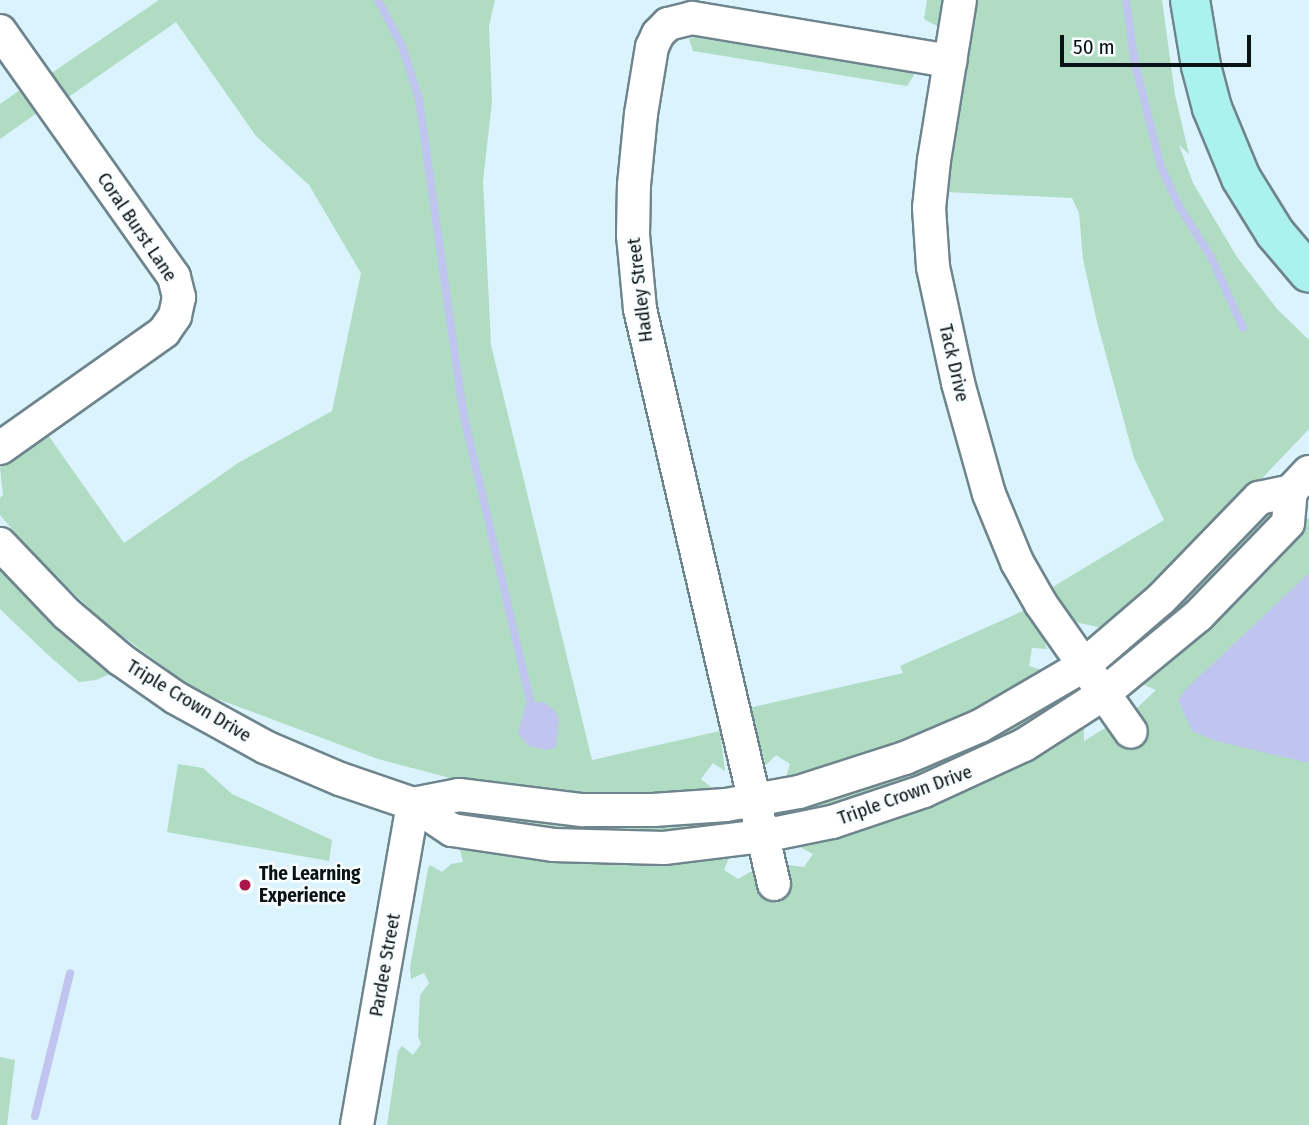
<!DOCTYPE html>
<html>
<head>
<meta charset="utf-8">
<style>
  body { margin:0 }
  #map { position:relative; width:1309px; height:1125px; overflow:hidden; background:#dbf3fc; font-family:"Fira Sans Condensed",sans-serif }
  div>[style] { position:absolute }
  .green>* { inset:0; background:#afdcc3 }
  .water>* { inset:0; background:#c0c5ef }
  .stream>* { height:8px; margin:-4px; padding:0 4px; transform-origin:4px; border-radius:4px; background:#c0c5ef }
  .roads { filter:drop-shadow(2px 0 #6f858d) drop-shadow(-2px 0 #6f858d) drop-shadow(0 2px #6f858d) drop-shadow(0 -2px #6f858d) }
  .minor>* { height:32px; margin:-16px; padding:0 16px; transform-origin:16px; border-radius:16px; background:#fff }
  .major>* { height:38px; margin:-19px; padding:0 19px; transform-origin:19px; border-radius:19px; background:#abf1ed }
  .dots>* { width:19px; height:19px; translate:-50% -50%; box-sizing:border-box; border:4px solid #f8fdfe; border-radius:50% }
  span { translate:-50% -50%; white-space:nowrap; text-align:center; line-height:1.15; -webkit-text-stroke:5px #f8fdfe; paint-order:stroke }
  .street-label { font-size:19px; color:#091214 }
  .poi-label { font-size:19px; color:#091214; font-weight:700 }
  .left { translate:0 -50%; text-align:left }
  .scale { position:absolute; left:1060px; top:35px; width:191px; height:32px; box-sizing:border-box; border:4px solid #091214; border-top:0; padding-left:9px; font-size:21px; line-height:24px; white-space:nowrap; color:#091214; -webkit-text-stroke:5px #f8fdfe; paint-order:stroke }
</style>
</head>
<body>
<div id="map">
  <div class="green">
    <i style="clip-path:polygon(159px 0,495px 0,489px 26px,492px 102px,483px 181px,491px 345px,592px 760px,720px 731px,725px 771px,713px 763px,701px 779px,712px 788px,708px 792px,602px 798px,469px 783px,378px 759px,215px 698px,186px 683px,106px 624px,35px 556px,0 515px,0 498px,3px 495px,0 468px,48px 435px,124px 543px,238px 463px,332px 411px,361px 273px,309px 185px,256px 136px,176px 22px,67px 98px,50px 74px)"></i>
    <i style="clip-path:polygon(927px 0,943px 0,937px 26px,924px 19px)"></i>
    <i style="clip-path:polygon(976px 0,1162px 0,1175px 95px,1189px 154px,1179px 145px,1193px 183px,1237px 257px,1278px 310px,1309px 340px,1309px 429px,1212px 531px,1111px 626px,1102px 628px,1075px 622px,1051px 588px,1164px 520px,1134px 458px,1097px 322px,1083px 259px,1079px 213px,1072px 198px,946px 192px)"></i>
    <i style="clip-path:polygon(694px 37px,910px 72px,914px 75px,907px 86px,693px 51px,689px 39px)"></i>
    <i style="clip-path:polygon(20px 90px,37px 113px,0 139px,0 104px)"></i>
    <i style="clip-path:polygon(1268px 512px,1273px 519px,1144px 647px,1138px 644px,1138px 635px,1263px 513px)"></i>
    <i style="clip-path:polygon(1309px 518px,1309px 1125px,387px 1125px,398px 1051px,402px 1046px,413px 1055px,421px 1044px,418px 1036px,420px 995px,429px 983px,424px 973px,411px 979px,410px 967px,428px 869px,430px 865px,442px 872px,451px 864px,463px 862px,459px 845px,730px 855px,724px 870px,738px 879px,750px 872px,789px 865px,804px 867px,813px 854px,800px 847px,807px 841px,1084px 726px,1084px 741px,1136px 709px,1156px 690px,1142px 684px,1146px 678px)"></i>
    <i style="clip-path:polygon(0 569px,44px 616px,112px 673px,96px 680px,79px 682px,46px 653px,0 609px)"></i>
    <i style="clip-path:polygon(1025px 610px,1044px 638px,1047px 649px,1032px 648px,1029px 666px,1042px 670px,1035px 680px,922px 739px,799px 778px,786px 777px,790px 764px,776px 755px,766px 765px,749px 708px,903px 673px,900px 666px)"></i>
    <i style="clip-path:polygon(1041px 706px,1047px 714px,982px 755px,812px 813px,809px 807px,810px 802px)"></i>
    <i style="clip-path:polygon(178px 764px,203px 768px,232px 794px,332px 840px,329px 861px,167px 832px)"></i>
    <i style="clip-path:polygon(485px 810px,695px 821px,697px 825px,696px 830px,581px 837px,479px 820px)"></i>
    <i style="clip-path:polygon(0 1057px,15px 1060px,7px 1125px,0 1125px)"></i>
  </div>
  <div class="water">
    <i style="clip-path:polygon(1309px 573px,1309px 763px,1216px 741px,1192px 731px,1178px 700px,1186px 689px)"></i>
    <i style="clip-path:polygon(544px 702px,555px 711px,559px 719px,556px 747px,546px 750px,529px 746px,518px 734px,526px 703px)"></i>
  </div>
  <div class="stream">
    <i style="left:378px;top:0;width:52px;rotate:62.4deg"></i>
    <i style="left:402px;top:46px;width:56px;rotate:72.2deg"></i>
    <i style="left:419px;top:99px;width:316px;rotate:82deg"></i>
    <i style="left:463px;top:412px;width:308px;rotate:76.9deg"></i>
    <i style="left:1126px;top:0;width:65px;rotate:82deg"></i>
    <i style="left:1135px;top:64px;width:106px;rotate:75.8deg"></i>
    <i style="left:1161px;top:167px;width:43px;rotate:65.2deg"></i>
    <i style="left:1179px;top:206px;width:60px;rotate:57.9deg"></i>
    <i style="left:1211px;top:257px;width:78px;rotate:65.7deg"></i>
    <i style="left:35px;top:1116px;width:147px;rotate:-76.2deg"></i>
  </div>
  <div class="roads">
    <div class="minor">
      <i style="left:960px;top:0;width:162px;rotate:99.2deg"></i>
      <i style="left:934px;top:160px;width:48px;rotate:95.9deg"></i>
      <i style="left:929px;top:208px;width:59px;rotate:86.1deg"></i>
      <i style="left:933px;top:267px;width:119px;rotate:77.8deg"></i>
      <i style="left:958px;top:383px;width:115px;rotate:74.4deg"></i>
      <i style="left:989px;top:494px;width:74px;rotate:67.6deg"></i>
      <i style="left:1017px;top:562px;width:48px;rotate:60.3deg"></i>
      <i style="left:1041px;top:604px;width:156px;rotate:54.9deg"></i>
      <i style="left:0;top:31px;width:301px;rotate:54.7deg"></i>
      <i style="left:174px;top:277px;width:21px;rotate:76deg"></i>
      <i style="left:179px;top:297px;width:19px;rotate:102deg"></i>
      <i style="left:175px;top:316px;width:19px;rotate:125deg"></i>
      <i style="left:164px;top:332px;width:201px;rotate:144.7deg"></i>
      <i style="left:0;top:544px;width:97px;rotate:46.3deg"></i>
      <i style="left:67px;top:614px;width:70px;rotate:40.3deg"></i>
      <i style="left:120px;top:659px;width:68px;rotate:34.9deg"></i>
      <i style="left:176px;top:698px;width:102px;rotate:28.8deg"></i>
      <i style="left:265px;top:747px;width:82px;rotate:23.1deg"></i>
      <i style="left:340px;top:779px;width:77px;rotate:18.9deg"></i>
      <i style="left:413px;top:804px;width:47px;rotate:33.7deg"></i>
      <i style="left:452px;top:830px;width:102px;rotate:8.4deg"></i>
      <i style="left:553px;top:845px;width:111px;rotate:1.5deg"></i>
      <i style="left:664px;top:848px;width:100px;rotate:-6.9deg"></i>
      <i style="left:763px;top:836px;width:70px;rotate:-11.5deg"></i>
      <i style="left:832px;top:822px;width:97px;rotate:-18.6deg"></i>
      <i style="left:924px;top:791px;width:110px;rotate:-24.7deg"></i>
      <i style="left:1024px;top:745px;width:93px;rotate:-32.7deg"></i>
      <i style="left:1102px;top:695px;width:124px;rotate:-39.5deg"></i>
      <i style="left:1198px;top:616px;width:129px;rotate:-45.9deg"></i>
      <i style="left:1288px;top:523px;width:32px;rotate:-85deg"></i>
      <i style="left:413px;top:804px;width:47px;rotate:-11.1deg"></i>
      <i style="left:459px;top:795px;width:124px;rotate:7deg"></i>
      <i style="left:582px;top:810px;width:71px"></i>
      <i style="left:653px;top:810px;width:73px;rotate:-3.9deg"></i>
      <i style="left:726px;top:805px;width:74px;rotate:-10.1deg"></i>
      <i style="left:799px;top:792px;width:111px;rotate:-17.8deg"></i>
      <i style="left:905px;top:758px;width:82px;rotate:-23.1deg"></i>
      <i style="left:980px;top:726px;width:119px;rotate:-30.2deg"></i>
      <i style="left:1083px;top:666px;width:103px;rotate:-40.7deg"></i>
      <i style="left:1161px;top:599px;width:141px;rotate:-45.9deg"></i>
      <i style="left:1259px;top:498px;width:33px;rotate:-12deg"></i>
      <i style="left:1291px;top:491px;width:26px;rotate:-47deg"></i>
      <i style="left:774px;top:884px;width:590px;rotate:-103.12deg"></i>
      <i style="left:640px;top:309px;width:74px;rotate:-95.4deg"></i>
      <i style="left:633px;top:235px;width:50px;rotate:-88.9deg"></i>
      <i style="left:634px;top:185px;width:71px;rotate:-84.4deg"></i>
      <i style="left:641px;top:114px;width:68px;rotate:-80.7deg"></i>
      <i style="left:652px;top:47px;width:14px;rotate:-65deg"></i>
      <i style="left:658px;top:34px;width:14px;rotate:-45deg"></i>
      <i style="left:668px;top:24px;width:25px;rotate:-14deg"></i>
      <i style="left:692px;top:18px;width:262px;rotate:9.5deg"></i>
      <i style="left:357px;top:1125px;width:326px;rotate:-80.1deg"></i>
    </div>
    <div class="major">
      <i style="left:1190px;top:0;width:67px;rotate:80.5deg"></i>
      <i style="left:1201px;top:66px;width:43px;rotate:75.3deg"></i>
      <i style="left:1212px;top:108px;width:76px;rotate:67.5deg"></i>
      <i style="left:1241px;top:178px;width:65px;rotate:58.3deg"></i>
      <i style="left:1275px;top:233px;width:52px;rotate:49.6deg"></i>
    </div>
  </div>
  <div class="dots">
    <i style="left:245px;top:885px;background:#aa1649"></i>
  </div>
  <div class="street-label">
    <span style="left:137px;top:227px;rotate:56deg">Coral Burst Lane</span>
    <span style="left:640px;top:290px;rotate:-97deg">Hadley Street</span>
    <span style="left:954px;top:363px;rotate:77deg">Tack Drive</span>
    <span style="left:189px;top:701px;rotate:31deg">Triple Crown Drive</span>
    <span style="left:905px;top:795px;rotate:-20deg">Triple Crown Drive</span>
    <span style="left:385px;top:965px;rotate:-80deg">Pardee Street</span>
  </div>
  <div class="poi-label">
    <span class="left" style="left:259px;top:885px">The Learning<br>Experience</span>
  </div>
  <div class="scale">50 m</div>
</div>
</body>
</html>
